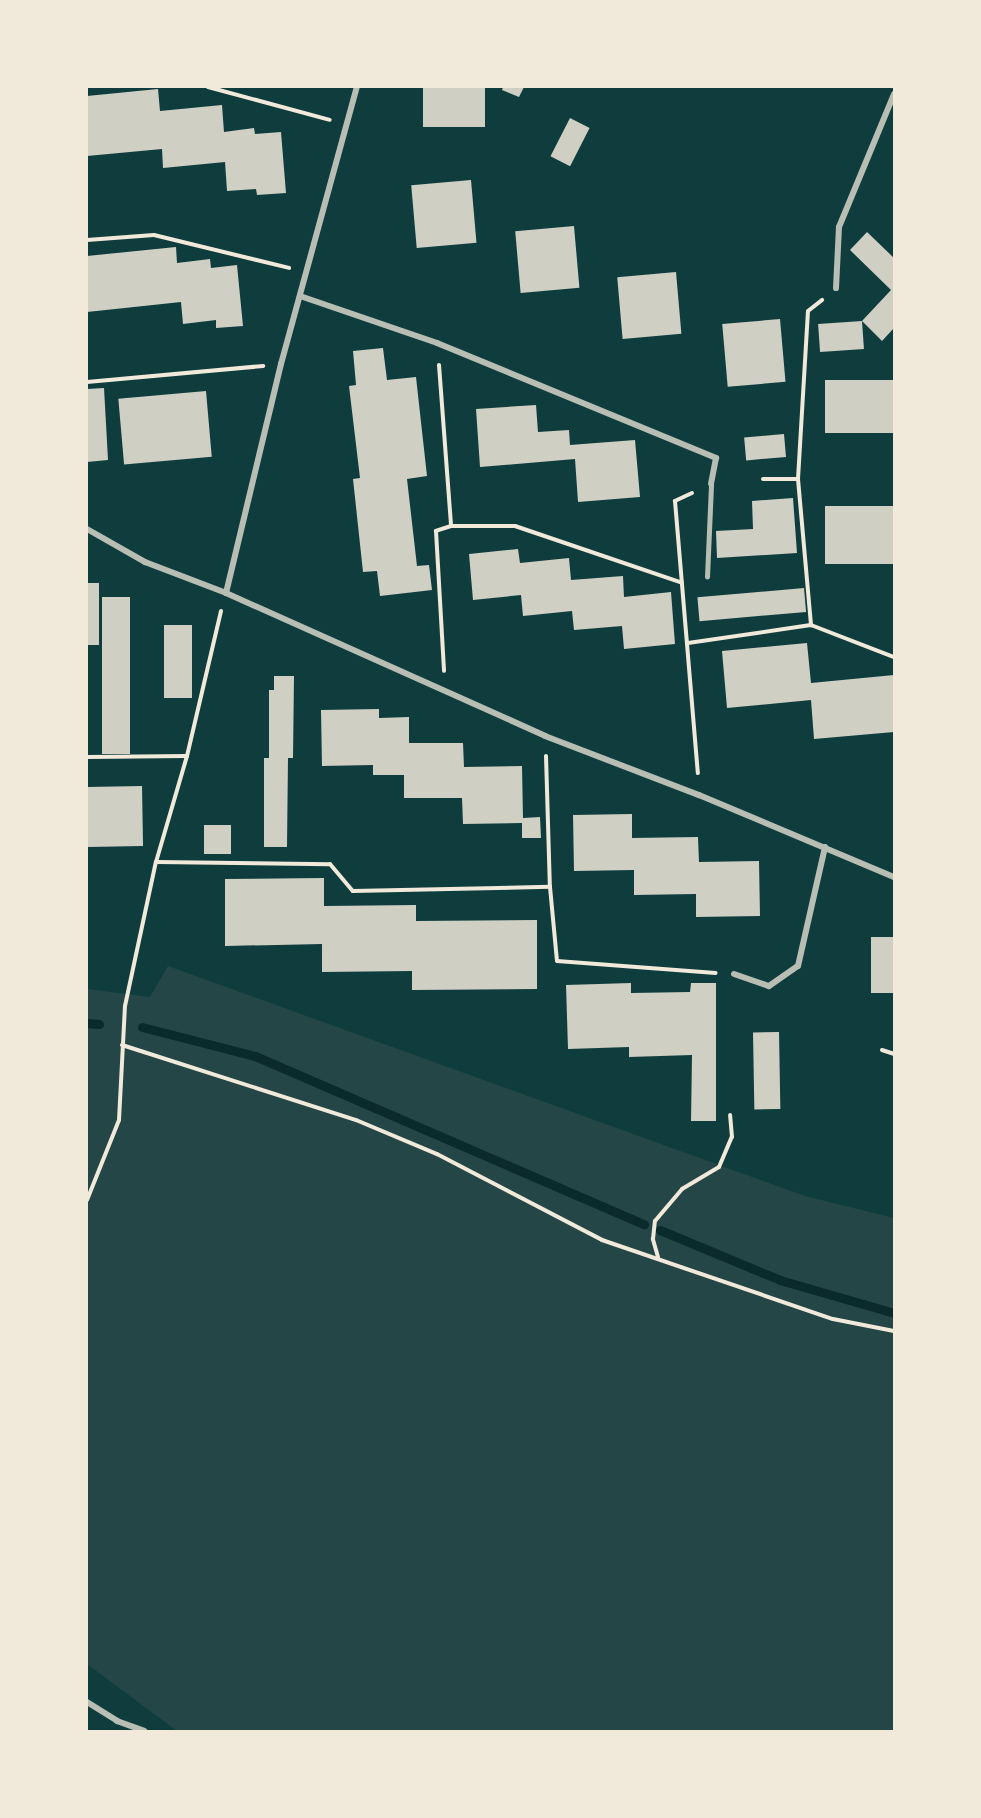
<!DOCTYPE html>
<html>
<head>
<meta charset="utf-8">
<style>
  body { margin:0 }
  #map { position:relative; width:981px; height:1818px; overflow:hidden; background:#0f3d3e; font-family:Rubik,sans-serif }
  div>[style] { position:absolute }
  .green>* { inset:0; background:#244646 }
  .stream>* { height:9px; margin:-4.5px; padding:0 4.5px; transform-origin:4.5px; border-radius:4.5px; background:#0a2a2b }
  .building>* { inset:0; background:#cfcfc3; transform-origin:0 0 }
  .path>* { height:4px; margin:-2px; padding:0 2px; transform-origin:2px; border-radius:2px; background:#f1e9da }
  .service>* { height:4.5px; margin:-2.25px; padding:0 2.25px; transform-origin:2.25px; border-radius:2.25px; background:#b8beb3 }
  .minor>* { height:6px; margin:-3px; padding:0 3px; transform-origin:3px; border-radius:3px; background:#b8beb3 }
  span { translate:-50% -50%; white-space:nowrap; text-align:center; line-height:1.15; -webkit-text-stroke:6px #f1e9da; paint-order:stroke }
  .frame { position:absolute; inset:0; border:88px solid #f1e9da; pointer-events:none }
</style>
</head>
<body>
<div id="map">
  <div class="green">
    <i style="clip-path:polygon(168px 966px,805px 1196px,894px 1218px,894px 1731px,177px 1731px,87px 1664px,87px 989px,150px 997px)"></i>
  </div>
  <div class="stream">
    <i style="left:87px;top:1023px;width:12px;rotate:5deg"></i>
    <i style="left:142px;top:1027px;width:117px;rotate:14.4deg"></i>
    <i style="left:255px;top:1056px;width:424px;rotate:23.4deg"></i>
    <i style="left:660px;top:1230px;width:130px;rotate:22.6deg"></i>
    <i style="left:780px;top:1280px;width:119px;rotate:16.1deg"></i>
  </div>
  <div class="building">
    <i style="left:423px;top:87px;width:62px;height:40px"></i>
    <i style="clip-path:polygon(503px 87px,524px 87px,519px 97px,502px 90px)"></i>
    <i style="clip-path:polygon(158px 89px,160px 111px,222px 105px,224px 132px,254px 128px,255px 134px,281px 132px,286px 193px,257px 195px,256px 189px,227px 191px,225px 162px,163px 168px,162px 149px,87px 156px,87px 96px)"></i>
    <i style="left:570px;top:118px;width:22px;height:43px;rotate:27deg"></i>
    <i style="left:471px;top:180px;width:63px;height:60px;rotate:85deg"></i>
    <i style="left:574px;top:226px;width:62px;height:59px;rotate:85deg"></i>
    <i style="clip-path:polygon(867px 232px,894px 258px,894px 328px,882px 341px,862px 321px,891px 290px,850px 250px)"></i>
    <i style="clip-path:polygon(176px 247px,177px 263px,210px 259px,211px 268px,237px 265px,243px 326px,216px 328px,216px 320px,183px 324px,181px 302px,87px 312px,87px 256px)"></i>
    <i style="left:676px;top:272px;width:62px;height:59px;rotate:85deg"></i>
    <i style="left:780px;top:319px;width:63px;height:58px;rotate:85deg"></i>
    <i style="left:862px;top:321px;width:28px;height:44px;rotate:86deg"></i>
    <i style="clip-path:polygon(383px 348px,387px 380px,416px 377px,427px 476px,407px 479px,417px 566px,429px 565px,432px 590px,380px 596px,377px 571px,363px 572px,353px 479px,360px 478px,349px 386px,356px 385px,353px 351px)"></i>
    <i style="left:894px;top:380px;width:53px;height:69px;rotate:90deg"></i>
    <i style="clip-path:polygon(104px 388px,108px 460px,87px 462px,87px 389px)"></i>
    <i style="left:206px;top:391px;width:66px;height:88px;rotate:85deg"></i>
    <i style="clip-path:polygon(536px 405px,538px 432px,569px 430px,570px 445px,635px 440px,640px 497px,578px 502px,575px 459px,480px 467px,476px 409px)"></i>
    <i style="left:784px;top:434px;width:23px;height:40px;rotate:85deg"></i>
    <i style="clip-path:polygon(793px 498px,797px 553px,717px 558px,716px 531px,753px 529px,752px 501px)"></i>
    <i style="left:894px;top:506px;width:58px;height:69px;rotate:90deg"></i>
    <i style="clip-path:polygon(518px 549px,520px 563px,569px 558px,571px 580px,623px 576px,624px 597px,671px 592px,675px 644px,624px 649px,622px 626px,574px 630px,572px 611px,523px 616px,521px 595px,473px 600px,469px 554px)"></i>
    <i style="left:87px;top:583px;width:12px;height:62px"></i>
    <i style="left:804px;top:588px;width:24px;height:107px;rotate:85deg"></i>
    <i style="left:102px;top:597px;width:28px;height:157px"></i>
    <i style="left:164px;top:625px;width:28px;height:73px"></i>
    <i style="clip-path:polygon(807px 643px,811px 683px,894px 675px,894px 732px,814px 739px,811px 700px,727px 708px,722px 651px)"></i>
    <i style="clip-path:polygon(274px 676px,294px 676px,293px 758px,288px 758px,287px 847px,264px 847px,264px 758px,269px 758px,269px 690px,274px 690px)"></i>
    <i style="clip-path:polygon(379px 709px,379px 718px,409px 717px,409px 743px,463px 743px,464px 767px,522px 766px,523px 818px,540px 817px,541px 838px,522px 838px,522px 823px,463px 824px,462px 798px,404px 798px,404px 775px,373px 775px,373px 765px,322px 766px,321px 710px)"></i>
    <i style="left:142px;top:786px;width:60px;height:55px;rotate:89deg"></i>
    <i style="clip-path:polygon(632px 814px,632px 838px,698px 837px,699px 862px,759px 861px,760px 916px,696px 917px,696px 894px,634px 895px,634px 870px,574px 871px,573px 815px)"></i>
    <i style="left:204px;top:825px;width:27px;height:29px"></i>
    <i style="clip-path:polygon(324px 878px,324px 906px,416px 905px,416px 921px,537px 920px,537px 989px,412px 990px,412px 971px,322px 972px,322px 944px,225px 946px,225px 879px)"></i>
    <i style="left:871px;top:937px;width:23px;height:56px"></i>
    <i style="clip-path:polygon(631px 983px,631px 993px,690px 992px,691px 983px,716px 983px,716px 1121px,691px 1121px,692px 1055px,629px 1057px,629px 1047px,568px 1049px,566px 985px)"></i>
    <i style="left:779px;top:1032px;width:77px;height:26px;rotate:89deg"></i>
  </div>
  <div class="path">
    <i style="left:208px;top:87px;width:126px;rotate:15.1deg"></i>
    <i style="left:87px;top:240px;width:67px;rotate:-4.3deg"></i>
    <i style="left:154px;top:235px;width:139px;rotate:13.7deg"></i>
    <i style="left:439px;top:365px;width:161px;rotate:85.7deg"></i>
    <i style="left:451px;top:526px;width:16px;rotate:162deg"></i>
    <i style="left:436px;top:531px;width:140px;rotate:86.7deg"></i>
    <i style="left:87px;top:382px;width:177px;rotate:-5.2deg"></i>
    <i style="left:763px;top:479px;width:35px"></i>
    <i style="left:798px;top:479px;width:168px;rotate:-86.6deg"></i>
    <i style="left:808px;top:311px;width:18px;rotate:-38deg"></i>
    <i style="left:798px;top:479px;width:147px;rotate:84.9deg"></i>
    <i style="left:692px;top:493px;width:19px;rotate:155deg"></i>
    <i style="left:675px;top:501px;width:273px;rotate:85.2deg"></i>
    <i style="left:451px;top:526px;width:64px"></i>
    <i style="left:515px;top:526px;width:176px;rotate:18.8deg"></i>
    <i style="left:688px;top:643px;width:124px;rotate:-8.3deg"></i>
    <i style="left:811px;top:625px;width:89px;rotate:21.1deg"></i>
    <i style="left:546px;top:756px;width:131px;rotate:88.3deg"></i>
    <i style="left:87px;top:757px;width:100px;rotate:-0.6deg"></i>
    <i style="left:156px;top:862px;width:174px;rotate:0.7deg"></i>
    <i style="left:330px;top:864px;width:35px;rotate:50deg"></i>
    <i style="left:353px;top:891px;width:197px;rotate:-1.2deg"></i>
    <i style="left:550px;top:887px;width:74px;rotate:84.6deg"></i>
    <i style="left:557px;top:961px;width:159px;rotate:4.3deg"></i>
    <i style="left:122px;top:1045px;width:246px;rotate:17.8deg"></i>
    <i style="left:356px;top:1120px;width:88px;rotate:22.8deg"></i>
    <i style="left:437px;top:1154px;width:186px;rotate:27.5deg"></i>
    <i style="left:602px;top:1240px;width:244px;rotate:18.9deg"></i>
    <i style="left:833px;top:1319px;width:62px;rotate:11.1deg"></i>
    <i style="left:882px;top:1050px;width:13px;rotate:18deg"></i>
    <i style="left:87px;top:1200px;width:86px;rotate:-68.2deg"></i>
    <i style="left:119px;top:1120px;width:114px;rotate:-87deg"></i>
    <i style="left:125px;top:1006px;width:147px;rotate:-77.9deg"></i>
    <i style="left:156px;top:862px;width:110px;rotate:-73.7deg"></i>
    <i style="left:187px;top:756px;width:149px;rotate:-76.8deg"></i>
    <i style="left:658px;top:1257px;width:19px;rotate:-106deg"></i>
    <i style="left:653px;top:1239px;width:18px;rotate:-84deg"></i>
    <i style="left:655px;top:1221px;width:42px;rotate:-49.8deg"></i>
    <i style="left:682px;top:1189px;width:43px;rotate:-30.7deg"></i>
    <i style="left:719px;top:1167px;width:33px;rotate:-67deg"></i>
    <i style="left:732px;top:1137px;width:22px;rotate:-95deg"></i>
  </div>
  <div class="service">
    <i style="left:707px;top:577px;width:93px;rotate:-87.5deg"></i>
  </div>
  <div class="minor">
    <i style="left:836px;top:288px;width:61px;rotate:-87.2deg"></i>
    <i style="left:839px;top:227px;width:144px;rotate:-67.5deg"></i>
    <i style="left:300px;top:296px;width:145px;rotate:18.9deg"></i>
    <i style="left:437px;top:343px;width:302px;rotate:22.4deg"></i>
    <i style="left:716px;top:458px;width:26px;rotate:101deg"></i>
    <i style="left:87px;top:529px;width:67px;rotate:29.6deg"></i>
    <i style="left:145px;top:562px;width:87px;rotate:20.9deg"></i>
    <i style="left:226px;top:593px;width:350px;rotate:24.1deg"></i>
    <i style="left:545px;top:736px;width:165px;rotate:21deg"></i>
    <i style="left:699px;top:795px;width:212px;rotate:22.8deg"></i>
    <i style="left:226px;top:593px;width:236px;rotate:-76.5deg"></i>
    <i style="left:281px;top:364px;width:287px;rotate:-74.7deg"></i>
    <i style="left:734px;top:974px;width:37px;rotate:19deg"></i>
    <i style="left:769px;top:986px;width:35px;rotate:-35deg"></i>
    <i style="left:798px;top:966px;width:122px;rotate:-77.2deg"></i>
    <i style="left:87px;top:1702px;width:36px;rotate:32deg"></i>
    <i style="left:117px;top:1721px;width:29px;rotate:20deg"></i>
  </div>
  <div class="frame"></div>
</div>
</body>
</html>
